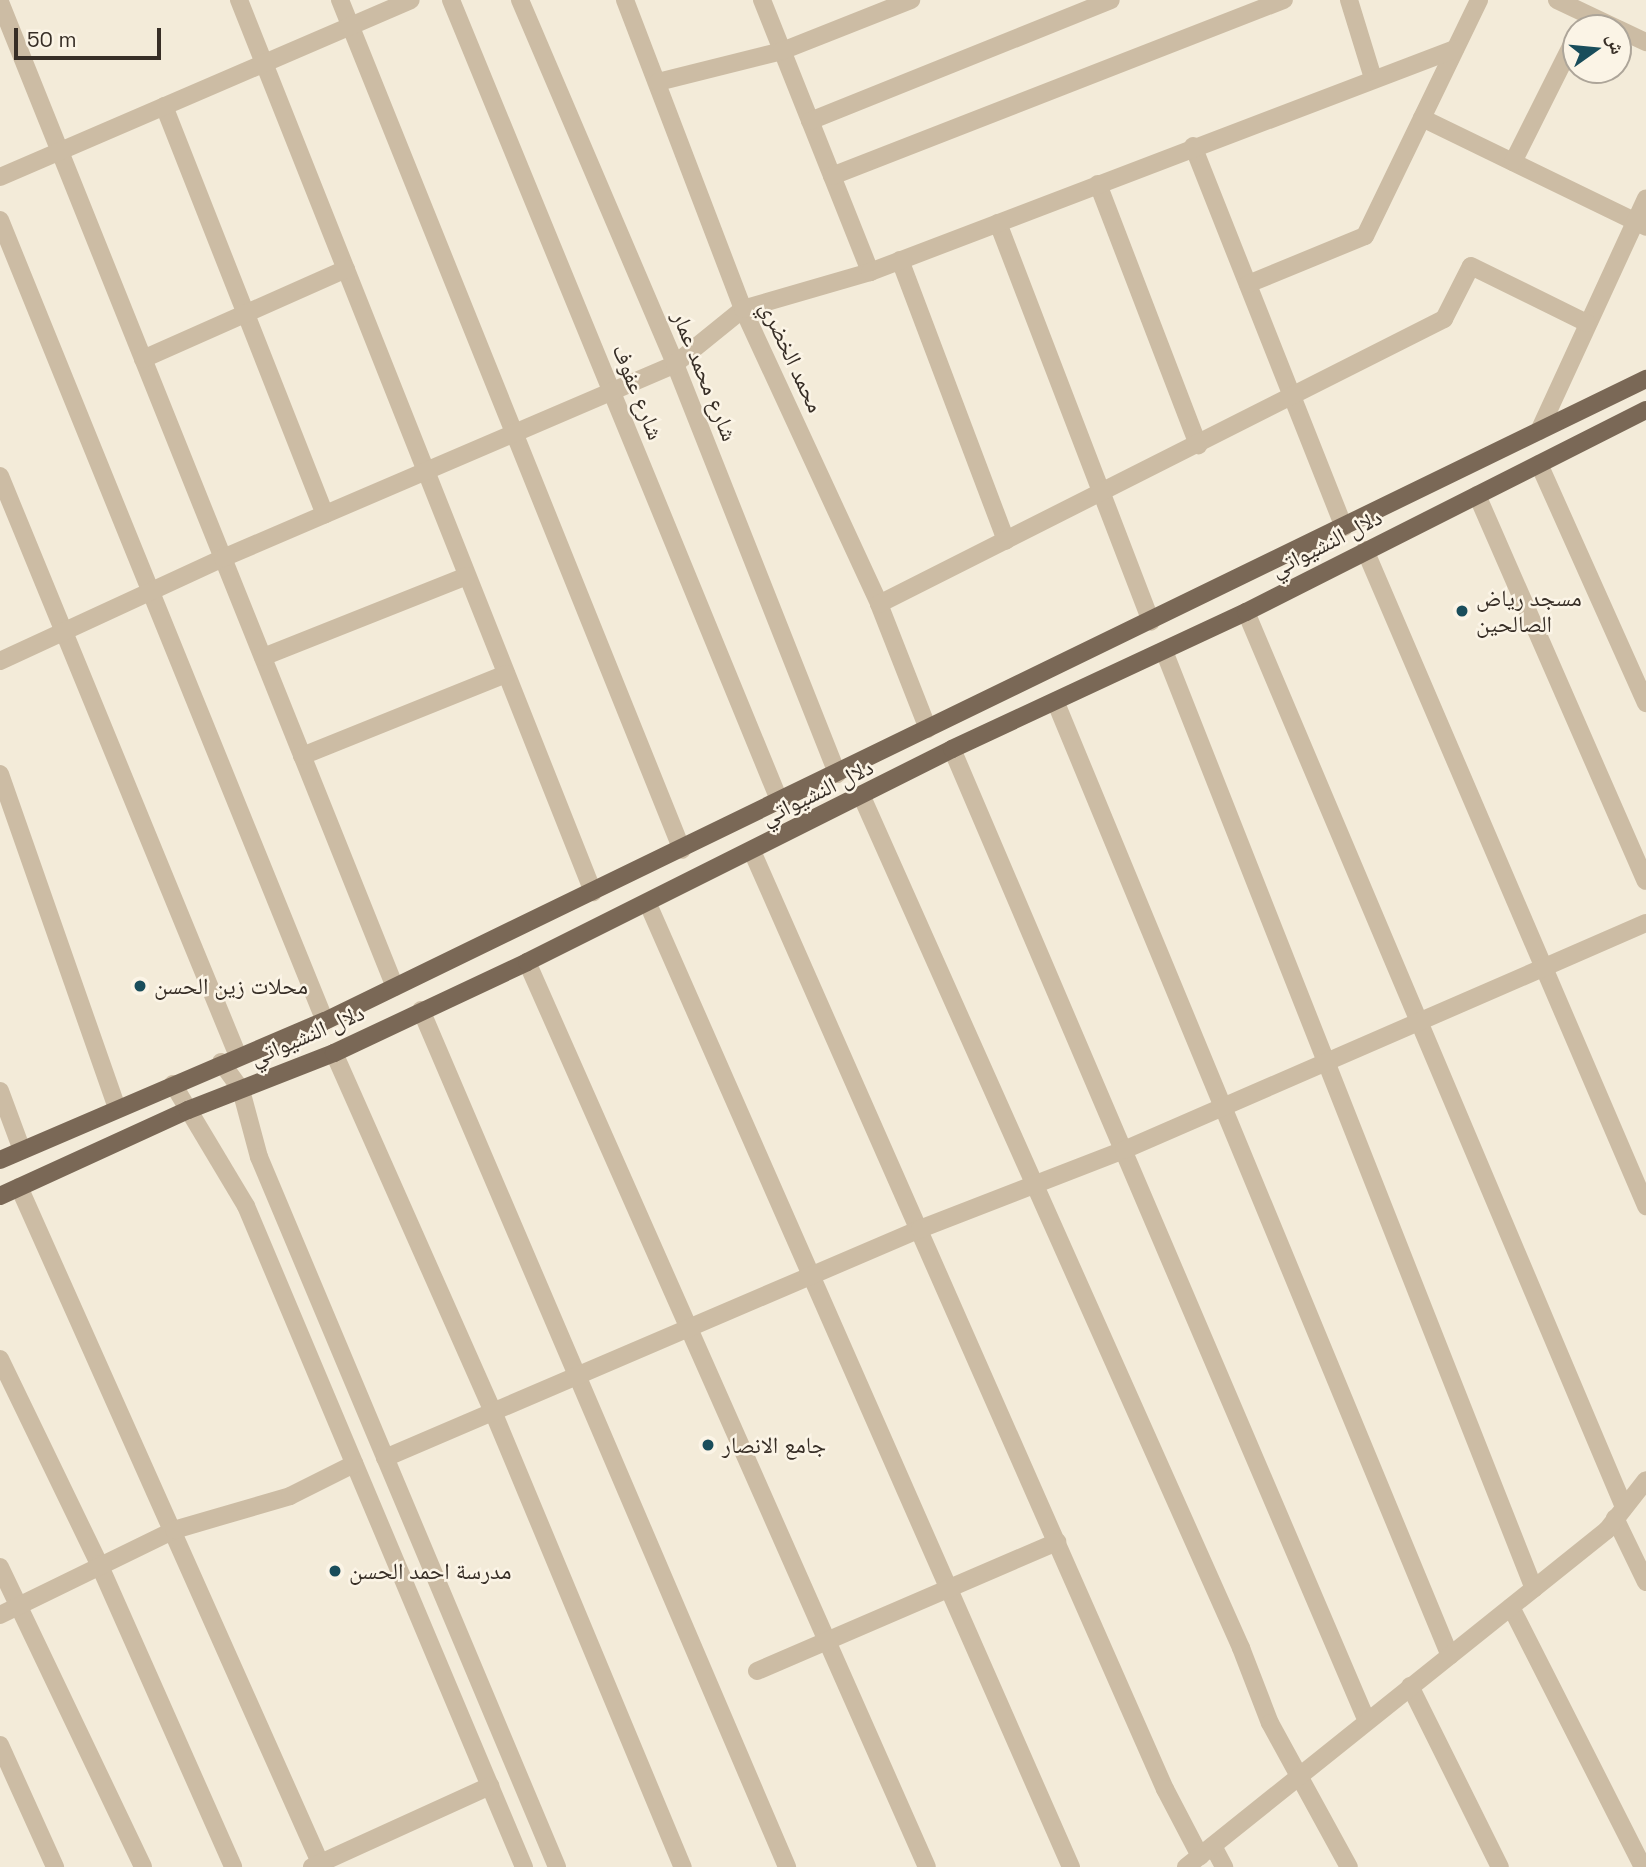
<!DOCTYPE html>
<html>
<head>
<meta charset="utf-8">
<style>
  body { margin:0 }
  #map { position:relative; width:1646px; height:1867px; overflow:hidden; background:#f3ebd9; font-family:"Space Grotesk","Noto Naskh Arabic",sans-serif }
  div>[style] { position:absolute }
  .minor>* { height:18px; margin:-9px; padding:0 9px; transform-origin:9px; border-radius:9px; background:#ccbca4 }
  .major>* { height:18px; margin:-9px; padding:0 9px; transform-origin:9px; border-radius:9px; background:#7a6856 }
  .dots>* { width:19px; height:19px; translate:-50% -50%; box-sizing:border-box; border:4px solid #fbf4e6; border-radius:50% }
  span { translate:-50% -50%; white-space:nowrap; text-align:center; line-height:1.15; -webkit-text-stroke:5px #fbf4e6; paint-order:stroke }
  .street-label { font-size:23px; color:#372e26 }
  .poi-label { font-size:23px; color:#372e26 }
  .left { translate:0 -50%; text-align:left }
  .north { position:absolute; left:1562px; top:14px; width:70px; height:70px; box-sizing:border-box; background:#fbf4e6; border:2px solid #ada599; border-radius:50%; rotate:75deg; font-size:19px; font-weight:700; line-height:28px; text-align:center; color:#372e26 }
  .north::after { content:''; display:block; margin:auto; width:24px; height:32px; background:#194d5b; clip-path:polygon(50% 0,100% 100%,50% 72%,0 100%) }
  .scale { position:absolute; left:14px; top:28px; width:147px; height:32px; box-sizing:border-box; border:4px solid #372e26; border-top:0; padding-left:9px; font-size:21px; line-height:24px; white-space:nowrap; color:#372e26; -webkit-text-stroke:5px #fbf4e6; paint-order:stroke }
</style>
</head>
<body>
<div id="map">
  <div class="minor">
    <i style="left:239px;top:0;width:960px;rotate:68.35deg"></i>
    <i style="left:340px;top:0;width:916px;rotate:68.08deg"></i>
    <i style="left:451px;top:0;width:867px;rotate:67.7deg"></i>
    <i style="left:520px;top:0;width:396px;rotate:66.9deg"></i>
    <i style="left:675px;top:364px;width:441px;rotate:68.4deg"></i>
    <i style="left:625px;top:0;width:331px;rotate:69.1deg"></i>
    <i style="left:743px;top:309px;width:325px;rotate:65.2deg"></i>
    <i style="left:879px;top:604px;width:134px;rotate:68.6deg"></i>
    <i style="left:762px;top:0;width:293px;rotate:68.3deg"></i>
    <i style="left:1349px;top:0;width:82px;rotate:72.9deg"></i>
    <i style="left:1557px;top:0;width:65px;rotate:25.4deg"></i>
    <i style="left:0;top:2px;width:1061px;rotate:68.15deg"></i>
    <i style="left:1618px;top:29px;width:31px;rotate:25deg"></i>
    <i style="left:658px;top:82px;width:128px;rotate:-14deg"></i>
    <i style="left:782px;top:51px;width:139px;rotate:-21.6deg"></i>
    <i style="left:164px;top:106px;width:439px;rotate:68.5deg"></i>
    <i style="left:1422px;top:118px;width:249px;rotate:25.9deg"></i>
    <i style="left:810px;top:121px;width:324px;rotate:-21.9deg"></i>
    <i style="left:1193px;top:146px;width:410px;rotate:68.4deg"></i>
    <i style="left:1513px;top:162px;width:141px;rotate:-63.4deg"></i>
    <i style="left:832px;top:176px;width:485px;rotate:-21.3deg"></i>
    <i style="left:0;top:177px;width:447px;rotate:-23.3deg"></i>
    <i style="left:1098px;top:184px;width:280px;rotate:69deg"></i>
    <i style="left:0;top:220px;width:864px;rotate:67.92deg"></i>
    <i style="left:998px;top:223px;width:427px;rotate:69deg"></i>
    <i style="left:900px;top:260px;width:300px;rotate:69.3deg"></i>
    <i style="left:1248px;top:284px;width:126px;rotate:-22.3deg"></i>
    <i style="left:1365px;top:236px;width:262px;rotate:-64.2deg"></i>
    <i style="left:143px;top:359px;width:222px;rotate:-23.9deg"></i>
    <i style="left:1539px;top:431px;width:256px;rotate:-65.3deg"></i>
    <i style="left:1539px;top:464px;width:262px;rotate:65.9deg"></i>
    <i style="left:0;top:476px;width:627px;rotate:67.69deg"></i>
    <i style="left:1477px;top:495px;width:421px;rotate:66.4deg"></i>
    <i style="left:1365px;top:550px;width:714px;rotate:66.81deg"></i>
    <i style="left:879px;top:604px;width:633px;rotate:-26.77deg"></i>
    <i style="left:1444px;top:319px;width:59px;rotate:-63deg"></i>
    <i style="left:1471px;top:266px;width:129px;rotate:26.2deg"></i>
    <i style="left:1246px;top:612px;width:972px;rotate:67.1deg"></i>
    <i style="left:1164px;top:651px;width:1008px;rotate:68.47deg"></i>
    <i style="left:263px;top:657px;width:219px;rotate:-21.7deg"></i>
    <i style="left:0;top:661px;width:246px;rotate:-24.8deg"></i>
    <i style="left:223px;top:558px;width:492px;rotate:-23.2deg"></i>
    <i style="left:675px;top:364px;width:87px;rotate:-39deg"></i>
    <i style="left:743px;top:309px;width:132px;rotate:-16.2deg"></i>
    <i style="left:870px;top:272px;width:626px;rotate:-20.87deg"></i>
    <i style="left:1056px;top:703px;width:1031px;rotate:67.54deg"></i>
    <i style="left:952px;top:749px;width:1055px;rotate:66.89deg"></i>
    <i style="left:302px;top:756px;width:220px;rotate:-21.9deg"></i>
    <i style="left:0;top:774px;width:355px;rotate:70.7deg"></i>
    <i style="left:862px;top:797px;width:932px;rotate:65.99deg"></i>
    <i style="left:1241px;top:1648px;width:80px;rotate:68.9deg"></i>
    <i style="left:1270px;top:1723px;width:164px;rotate:61.3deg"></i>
    <i style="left:752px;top:851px;width:1025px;rotate:66.24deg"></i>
    <i style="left:1165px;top:1789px;width:76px;rotate:62.4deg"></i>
    <i style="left:648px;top:904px;width:1052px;rotate:66.29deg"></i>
    <i style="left:527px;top:962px;width:989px;rotate:66.16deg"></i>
    <i style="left:421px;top:1010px;width:932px;rotate:66.87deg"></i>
    <i style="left:334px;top:1053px;width:395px;rotate:66.1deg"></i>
    <i style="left:494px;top:1414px;width:491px;rotate:67.4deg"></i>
    <i style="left:221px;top:1062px;width:34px;rotate:54deg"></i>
    <i style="left:241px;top:1090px;width:69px;rotate:75deg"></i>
    <i style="left:259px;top:1157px;width:770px;rotate:67.23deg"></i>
    <i style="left:173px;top:1084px;width:142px;rotate:59.1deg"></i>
    <i style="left:246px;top:1206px;width:717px;rotate:67.19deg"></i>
    <i style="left:0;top:1091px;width:63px;rotate:69.6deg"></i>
    <i style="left:19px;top:1187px;width:744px;rotate:65.98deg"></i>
    <i style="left:0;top:1359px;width:228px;rotate:64.2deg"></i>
    <i style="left:99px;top:1564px;width:331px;rotate:66.1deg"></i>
    <i style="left:385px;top:1458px;width:582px;rotate:-23.17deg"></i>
    <i style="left:920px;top:1229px;width:219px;rotate:-21.2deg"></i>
    <i style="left:1124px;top:1150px;width:569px;rotate:-23.5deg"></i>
    <i style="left:1615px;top:1518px;width:71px;rotate:64.2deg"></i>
    <i style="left:0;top:1567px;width:332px;rotate:64.5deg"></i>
    <i style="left:1511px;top:1607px;width:292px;rotate:63.1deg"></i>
    <i style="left:0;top:1615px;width:194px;rotate:-26deg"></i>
    <i style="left:174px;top:1530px;width:121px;rotate:-16.3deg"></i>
    <i style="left:290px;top:1496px;width:72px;rotate:-26.6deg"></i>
    <i style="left:757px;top:1671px;width:327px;rotate:-23.3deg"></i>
    <i style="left:1410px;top:1686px;width:202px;rotate:63.6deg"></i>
    <i style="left:0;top:1745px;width:134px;rotate:65.7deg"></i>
    <i style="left:1213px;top:1846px;width:24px;rotate:62deg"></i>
    <i style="left:312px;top:1867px;width:196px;rotate:-24.5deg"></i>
    <i style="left:1186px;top:1867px;width:539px;rotate:-38.68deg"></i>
    <i style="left:1607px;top:1530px;width:63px;rotate:-52deg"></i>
  </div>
  <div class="major">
    <i style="left:0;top:1160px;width:353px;rotate:-23.2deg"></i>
    <i style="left:325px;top:1021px;width:1469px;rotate:-25.92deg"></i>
    <i style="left:0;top:1196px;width:207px;rotate:-24.6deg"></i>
    <i style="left:188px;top:1110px;width:157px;rotate:-21.3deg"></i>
    <i style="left:334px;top:1053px;width:213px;rotate:-25.2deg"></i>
    <i style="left:527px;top:962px;width:475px;rotate:-26.6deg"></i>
    <i style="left:952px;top:749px;width:324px;rotate:-25deg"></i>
    <i style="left:1246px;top:612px;width:448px;rotate:-26.8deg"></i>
  </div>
  <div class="dots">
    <i style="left:1462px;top:611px;background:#194d5b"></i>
    <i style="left:140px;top:986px;background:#194d5b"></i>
    <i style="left:708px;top:1445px;background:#194d5b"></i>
    <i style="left:335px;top:1571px;background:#194d5b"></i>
  </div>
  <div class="street-label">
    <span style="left:792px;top:357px;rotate:65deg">محمد الخضري</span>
    <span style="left:705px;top:376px;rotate:68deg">شارع محمد عمار</span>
    <span style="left:638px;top:392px;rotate:68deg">شارع عفوف</span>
    <span style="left:1326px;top:543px;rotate:-27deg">دلال النشيواتي</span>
    <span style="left:817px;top:792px;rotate:-26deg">دلال النشيواتي</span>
    <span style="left:307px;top:1035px;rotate:-23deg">دلال النشيواتي</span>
  </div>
  <div class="poi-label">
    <span class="left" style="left:1476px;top:611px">مسجد رياض<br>الصالحين</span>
    <span class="left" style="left:154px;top:986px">محلات زين الحسن</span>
    <span class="left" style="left:722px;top:1445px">جامع الانصار</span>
    <span class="left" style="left:349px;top:1571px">مدرسة احمد الحسن</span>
  </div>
  <div class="north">ش</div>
  <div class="scale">50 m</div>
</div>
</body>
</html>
